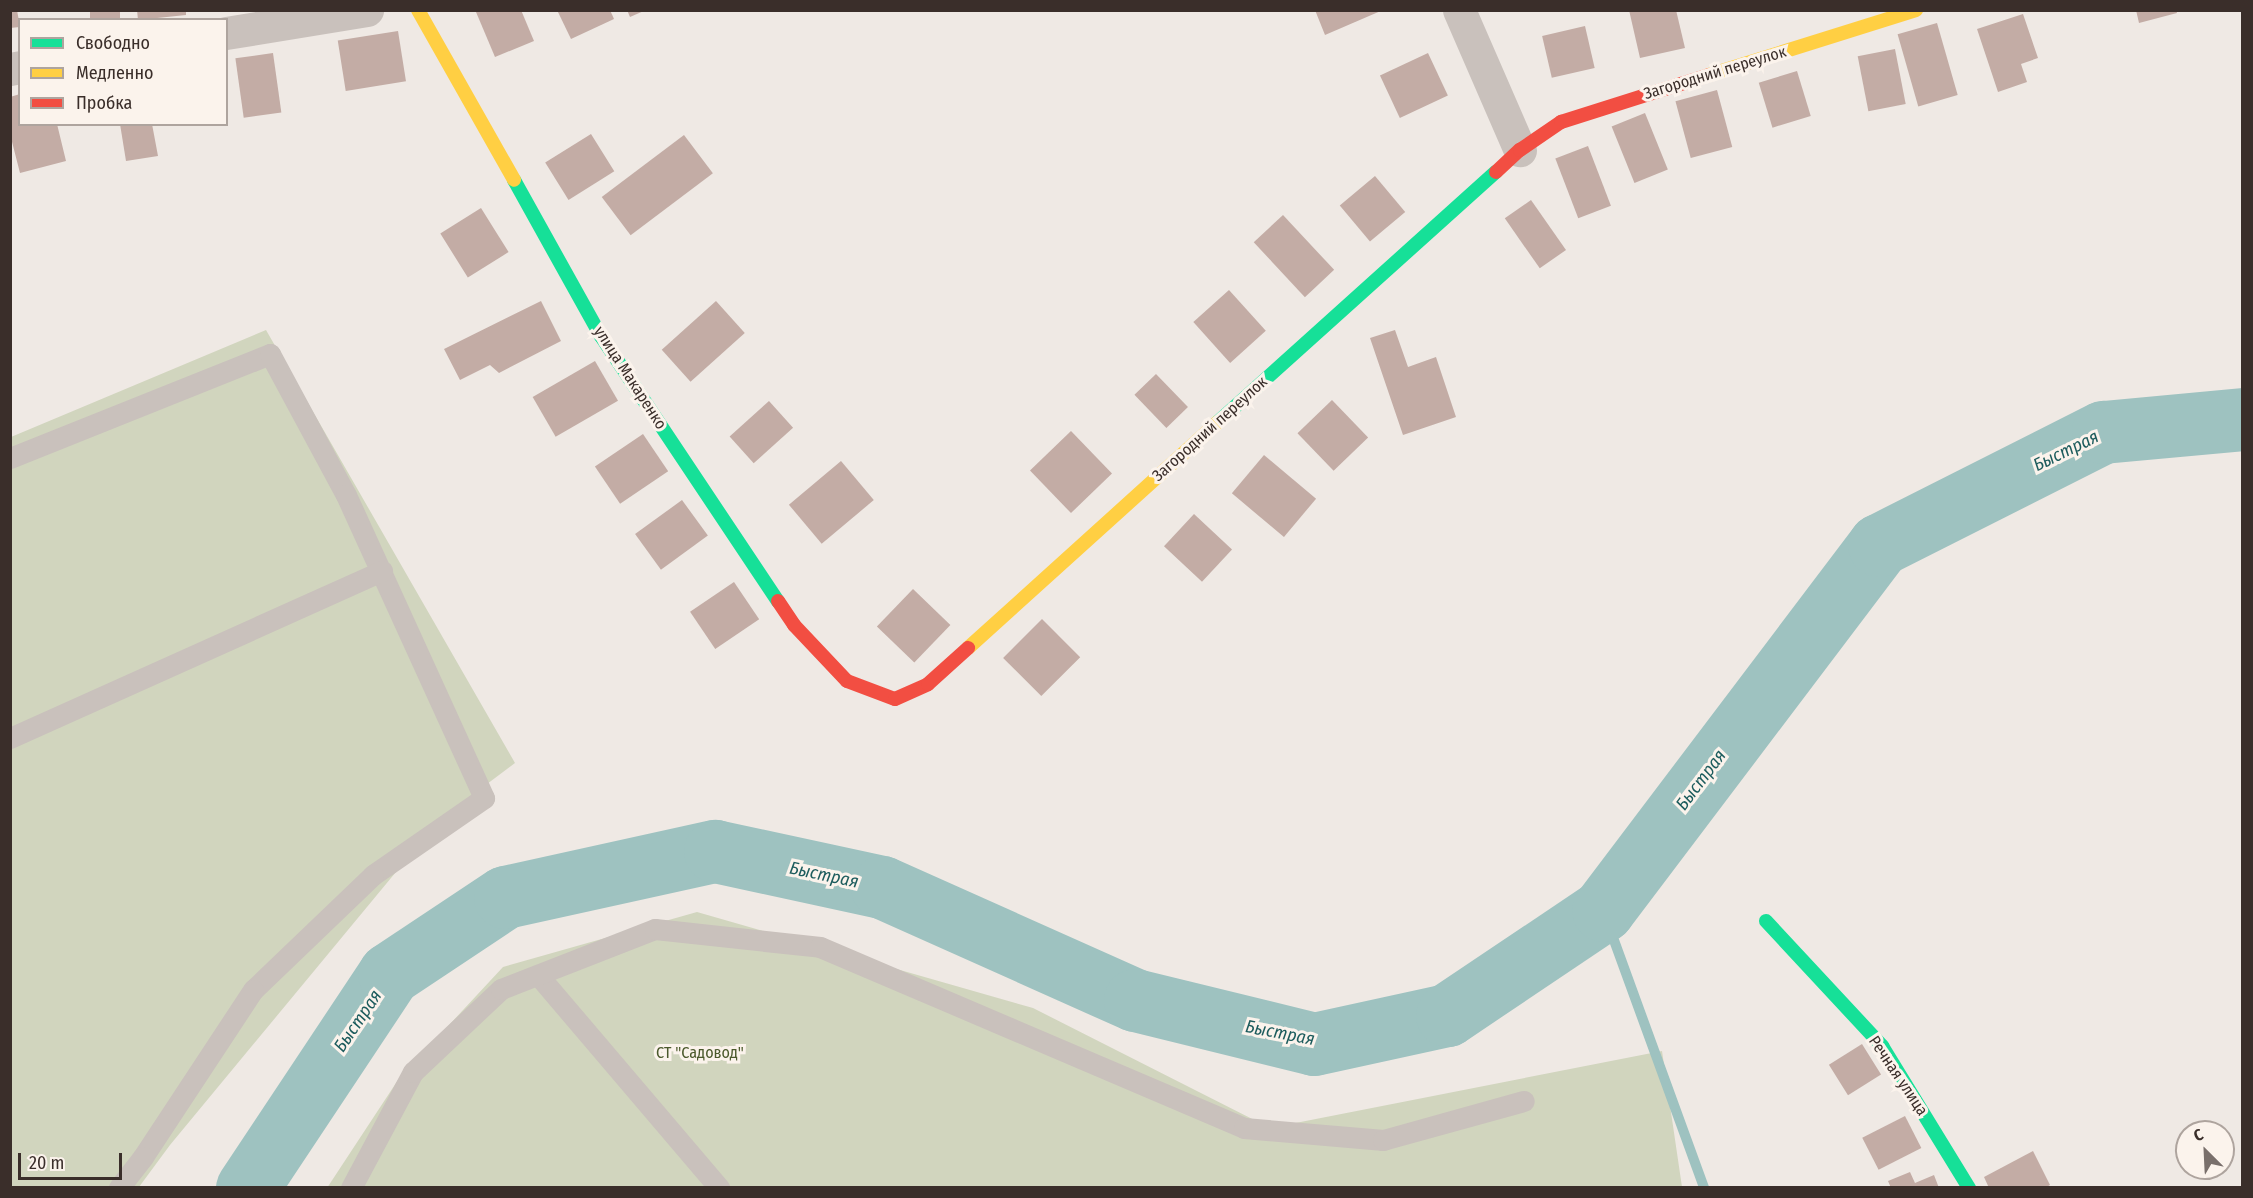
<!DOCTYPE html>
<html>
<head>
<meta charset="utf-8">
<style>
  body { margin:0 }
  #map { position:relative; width:2253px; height:1198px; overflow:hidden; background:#efe9e4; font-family:"Fira Sans Condensed",sans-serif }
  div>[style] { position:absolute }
  .green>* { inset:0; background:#d1d5be }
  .stream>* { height:10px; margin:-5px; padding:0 5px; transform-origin:5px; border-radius:5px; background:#9ec2c0 }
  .river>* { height:63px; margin:-31.5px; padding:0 31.5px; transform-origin:31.5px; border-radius:31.5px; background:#9ec2c0 }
  .building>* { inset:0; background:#c3aca5; transform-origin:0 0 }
  .lane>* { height:21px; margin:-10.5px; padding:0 10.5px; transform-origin:10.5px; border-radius:10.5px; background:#c9c1bc }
  .street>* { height:33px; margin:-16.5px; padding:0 16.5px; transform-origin:16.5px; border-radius:16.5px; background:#c9c1bc }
  .fast>* { height:14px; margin:-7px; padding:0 7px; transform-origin:7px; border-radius:7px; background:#16e098 }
  .slow>* { height:14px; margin:-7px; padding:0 7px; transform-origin:7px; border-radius:7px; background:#ffcf43 }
  .jam>* { height:14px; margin:-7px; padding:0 7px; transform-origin:7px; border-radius:7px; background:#f24e42 }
  span { translate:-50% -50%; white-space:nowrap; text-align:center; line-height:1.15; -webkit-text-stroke:6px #fbf3ec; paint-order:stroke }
  .street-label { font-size:16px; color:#3a2e2a }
  .park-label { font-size:16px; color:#4b592c }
  .water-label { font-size:18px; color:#1d5c5d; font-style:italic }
  .frame { position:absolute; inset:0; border:12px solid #3a2e2a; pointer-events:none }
  .legend { position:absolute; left:18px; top:18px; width:210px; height:108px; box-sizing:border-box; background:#fbf3ec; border:2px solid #aea49e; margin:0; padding:8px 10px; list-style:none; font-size:18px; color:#3a2e2a }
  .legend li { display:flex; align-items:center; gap:12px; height:30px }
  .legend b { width:30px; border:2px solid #aea49e }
  .north { position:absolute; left:2175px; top:1120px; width:60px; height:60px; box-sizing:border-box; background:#fbf3ec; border:2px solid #aea49e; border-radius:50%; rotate:336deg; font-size:16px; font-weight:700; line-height:24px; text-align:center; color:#3a2e2a }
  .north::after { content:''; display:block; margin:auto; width:21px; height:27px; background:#796f6b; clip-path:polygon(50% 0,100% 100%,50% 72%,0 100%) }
  .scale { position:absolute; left:18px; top:1153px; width:104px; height:27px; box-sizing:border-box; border:3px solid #3a2e2a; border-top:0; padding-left:8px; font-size:18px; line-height:21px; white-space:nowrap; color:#3a2e2a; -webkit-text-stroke:4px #fbf3ec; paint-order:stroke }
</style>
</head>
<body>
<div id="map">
  <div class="green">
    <i style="clip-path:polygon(266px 330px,515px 763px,439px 820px,170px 1145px,139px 1187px,11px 1188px,11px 437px)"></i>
    <i style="clip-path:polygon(697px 912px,1033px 1008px,1270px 1128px,1662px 1051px,1682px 1187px,327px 1188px,398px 1080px,503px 967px)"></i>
  </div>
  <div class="stream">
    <i style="left:1603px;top:910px;width:296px;rotate:70deg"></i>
  </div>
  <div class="river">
    <i style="left:247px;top:1188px;width:257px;rotate:-56.4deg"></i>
    <i style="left:389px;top:974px;width:139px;rotate:-33.6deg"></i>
    <i style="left:505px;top:897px;width:215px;rotate:-12.4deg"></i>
    <i style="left:715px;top:851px;width:171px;rotate:12.2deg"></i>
    <i style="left:882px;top:887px;width:277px;rotate:24.1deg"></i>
    <i style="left:1135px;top:1000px;width:184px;rotate:13.8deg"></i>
    <i style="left:1314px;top:1044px;width:136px;rotate:-12.3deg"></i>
    <i style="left:1447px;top:1015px;width:188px;rotate:-33.9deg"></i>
    <i style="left:1603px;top:910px;width:458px;rotate:-52.9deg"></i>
    <i style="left:1879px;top:545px;width:251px;rotate:-26.8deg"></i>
    <i style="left:2103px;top:432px;width:140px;rotate:-5.3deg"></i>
  </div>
  <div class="building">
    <i style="clip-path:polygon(10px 10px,17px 10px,20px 27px,10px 28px)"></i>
    <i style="left:90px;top:10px;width:30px;height:10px"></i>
    <i style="clip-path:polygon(137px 10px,186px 10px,186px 15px,138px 20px)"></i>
    <i style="clip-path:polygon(479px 10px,521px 10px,534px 41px,495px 57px,476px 12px)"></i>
    <i style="clip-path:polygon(557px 10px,610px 10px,614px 19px,571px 39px)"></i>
    <i style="clip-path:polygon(627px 10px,646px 10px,630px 17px)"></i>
    <i style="clip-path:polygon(1315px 10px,1383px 10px,1325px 35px)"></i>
    <i style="clip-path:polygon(1629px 10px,1676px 10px,1685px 48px,1640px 58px)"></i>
    <i style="clip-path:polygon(2136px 10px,2176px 10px,2177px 13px,2139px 23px)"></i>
    <i style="clip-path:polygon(2023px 14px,2038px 58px,2021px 64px,2027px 82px,1998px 92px,1977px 29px)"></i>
    <i style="left:1937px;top:23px;width:75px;height:41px;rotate:74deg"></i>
    <i style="left:1585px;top:26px;width:43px;height:44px;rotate:77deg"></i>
    <i style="left:398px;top:31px;width:51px;height:61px;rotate:81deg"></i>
    <i style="left:1895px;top:49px;width:56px;height:38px;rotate:79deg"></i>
    <i style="left:273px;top:53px;width:60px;height:38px;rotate:82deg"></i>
    <i style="left:1428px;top:53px;width:47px;height:53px;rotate:65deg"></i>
    <i style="left:1797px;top:71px;width:47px;height:40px;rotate:73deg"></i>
    <i style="left:1717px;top:90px;width:59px;height:43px;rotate:75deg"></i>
    <i style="clip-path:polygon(20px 94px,20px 124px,57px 124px,66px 161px,20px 173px,10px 134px,10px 97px)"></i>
    <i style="left:1645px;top:113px;width:61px;height:36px;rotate:68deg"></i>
    <i style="clip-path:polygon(120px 124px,152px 124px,158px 156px,126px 161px)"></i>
    <i style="left:591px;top:134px;width:44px;height:54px;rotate:58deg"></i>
    <i style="left:684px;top:135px;width:48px;height:103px;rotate:53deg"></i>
    <i style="left:1588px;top:146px;width:64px;height:35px;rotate:69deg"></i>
    <i style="left:1375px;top:176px;width:47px;height:46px;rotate:50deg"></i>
    <i style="left:1531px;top:200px;width:61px;height:32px;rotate:55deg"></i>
    <i style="left:481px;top:208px;width:52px;height:48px;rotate:58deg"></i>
    <i style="left:1283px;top:215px;width:75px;height:40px;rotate:47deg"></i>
    <i style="left:1229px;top:290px;width:55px;height:48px;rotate:48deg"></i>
    <i style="clip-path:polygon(541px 301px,561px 341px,499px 373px,490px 365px,460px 380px,444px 349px)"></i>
    <i style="left:716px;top:301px;width:43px;height:73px;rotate:48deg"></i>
    <i style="clip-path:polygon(1395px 330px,1408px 367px,1436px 357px,1456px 417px,1403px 435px,1370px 338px)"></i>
    <i style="left:595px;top:361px;width:46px;height:72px;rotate:60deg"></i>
    <i style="left:1156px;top:374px;width:46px;height:30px;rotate:46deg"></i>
    <i style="left:1332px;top:400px;width:52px;height:48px;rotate:46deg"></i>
    <i style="left:769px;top:401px;width:36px;height:53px;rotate:48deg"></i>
    <i style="left:1071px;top:431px;width:59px;height:57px;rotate:46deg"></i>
    <i style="left:643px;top:434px;width:45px;height:58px;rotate:56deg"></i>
    <i style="left:1264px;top:455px;width:68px;height:50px;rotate:40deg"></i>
    <i style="left:841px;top:461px;width:51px;height:68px;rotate:50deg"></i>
    <i style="left:682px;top:500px;width:44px;height:58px;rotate:54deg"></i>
    <i style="left:1194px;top:514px;width:52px;height:44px;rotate:43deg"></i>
    <i style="left:734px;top:582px;width:45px;height:53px;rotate:56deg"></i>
    <i style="left:913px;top:589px;width:52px;height:52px;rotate:44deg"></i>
    <i style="left:1042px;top:619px;width:54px;height:55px;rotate:45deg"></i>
    <i style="left:1862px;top:1044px;width:36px;height:39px;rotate:58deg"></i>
    <i style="left:1905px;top:1116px;width:36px;height:48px;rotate:63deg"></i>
    <i style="clip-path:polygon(2033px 1151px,2050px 1185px,2045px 1188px,1989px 1188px,1984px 1177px)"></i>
    <i style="clip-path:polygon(1910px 1172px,1915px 1183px,1934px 1175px,1939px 1188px,1891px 1188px,1888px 1181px)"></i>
  </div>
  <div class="lane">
    <i style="left:10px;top:458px;width:280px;rotate:-21.8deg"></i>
    <i style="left:270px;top:354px;width:160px;rotate:61.7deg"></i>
    <i style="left:346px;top:495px;width:333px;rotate:65.5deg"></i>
    <i style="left:484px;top:798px;width:135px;rotate:145.3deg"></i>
    <i style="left:373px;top:875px;width:166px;rotate:136.2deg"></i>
    <i style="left:253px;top:990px;width:200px;rotate:123.4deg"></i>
    <i style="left:143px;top:1157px;width:39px;rotate:128deg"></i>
    <i style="left:10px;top:738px;width:408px;rotate:-24.2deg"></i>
    <i style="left:538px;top:975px;width:280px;rotate:49.6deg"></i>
    <i style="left:351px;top:1188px;width:132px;rotate:-61.9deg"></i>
    <i style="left:413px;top:1072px;width:121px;rotate:-43.3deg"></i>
    <i style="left:501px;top:989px;width:165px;rotate:-21.3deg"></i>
    <i style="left:655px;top:929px;width:166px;rotate:6.2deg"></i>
    <i style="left:820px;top:947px;width:461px;rotate:23.1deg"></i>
    <i style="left:1244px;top:1128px;width:140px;rotate:4.9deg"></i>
    <i style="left:1383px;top:1140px;width:146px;rotate:-15.5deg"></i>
  </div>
  <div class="street">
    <i style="left:1459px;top:10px;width:153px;rotate:66.5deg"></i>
    <i style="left:226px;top:33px;width:143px;rotate:-9.3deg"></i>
    <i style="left:10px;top:69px;width:10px;rotate:-11deg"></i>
  </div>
  <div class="fast">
    <i style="left:514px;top:180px;width:179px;rotate:60.9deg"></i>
    <i style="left:601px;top:336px;width:319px;rotate:56.3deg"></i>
    <i style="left:1218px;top:422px;width:374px;rotate:-42deg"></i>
    <i style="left:1766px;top:921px;width:171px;rotate:47.1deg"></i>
    <i style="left:1882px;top:1046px;width:167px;rotate:58.5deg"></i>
  </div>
  <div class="slow">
    <i style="left:418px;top:10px;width:195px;rotate:60.5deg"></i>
    <i style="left:1709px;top:75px;width:217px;rotate:-17.4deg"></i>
    <i style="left:968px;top:648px;width:337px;rotate:-42.1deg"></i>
  </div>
  <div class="jam">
    <i style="left:1496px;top:172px;width:33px;rotate:-43deg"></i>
    <i style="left:1520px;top:150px;width:50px;rotate:-34.3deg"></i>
    <i style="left:1561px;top:122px;width:155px;rotate:-17.6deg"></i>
    <i style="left:778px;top:601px;width:29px;rotate:56deg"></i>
    <i style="left:794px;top:625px;width:77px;rotate:46.6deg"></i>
    <i style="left:847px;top:681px;width:51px;rotate:20.6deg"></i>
    <i style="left:895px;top:699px;width:36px;rotate:-24deg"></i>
    <i style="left:928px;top:684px;width:54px;rotate:-42deg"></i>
  </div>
  <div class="street-label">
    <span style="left:1715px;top:73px;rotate:-17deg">Загородний переулок</span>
    <span style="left:630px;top:378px;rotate:57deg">улица Макаренко</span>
    <span style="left:1210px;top:429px;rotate:-42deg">Загородний переулок</span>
    <span style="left:1898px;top:1076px;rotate:56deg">Речная улица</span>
  </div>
  <div class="park-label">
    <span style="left:700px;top:1053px">СТ "Садовод"</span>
  </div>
  <div class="water-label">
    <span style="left:2066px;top:451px;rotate:-26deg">Быстрая</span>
    <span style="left:1701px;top:780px;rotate:-53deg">Быстрая</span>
    <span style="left:824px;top:875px;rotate:12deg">Быстрая</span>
    <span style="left:358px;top:1021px;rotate:-56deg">Быстрая</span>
    <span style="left:1280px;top:1033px;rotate:11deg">Быстрая</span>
  </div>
  <div class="frame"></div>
  <ul class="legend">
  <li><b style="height:8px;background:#16e098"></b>Свободно</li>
  <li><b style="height:8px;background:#ffcf43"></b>Медленно</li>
  <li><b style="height:8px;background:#f24e42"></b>Пробка</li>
  </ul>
  <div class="north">С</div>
  <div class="scale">20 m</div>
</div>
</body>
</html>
